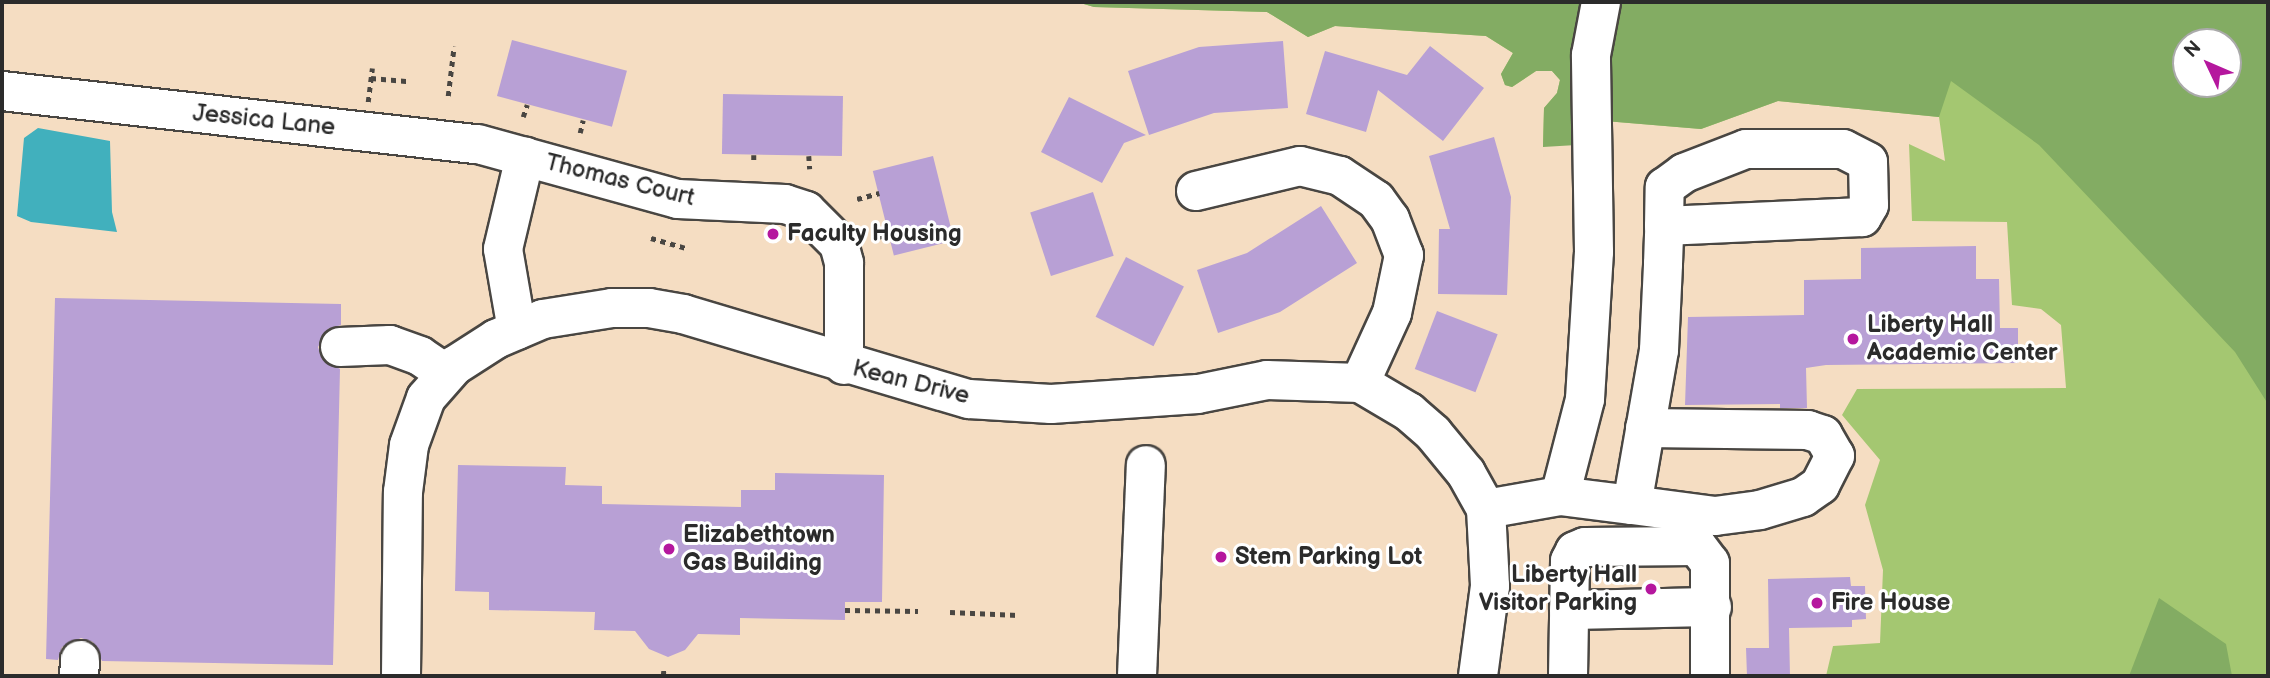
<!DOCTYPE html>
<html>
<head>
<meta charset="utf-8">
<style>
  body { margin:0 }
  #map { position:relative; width:2270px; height:678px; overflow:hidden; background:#f5ddc2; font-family:"Balsamiq Sans",sans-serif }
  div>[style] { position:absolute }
  .green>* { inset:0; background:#a4c771 }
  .forest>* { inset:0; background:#83ac63 }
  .water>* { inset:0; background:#41b0bd }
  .building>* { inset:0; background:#b8a0d5; transform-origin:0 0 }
  .path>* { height:4.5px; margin-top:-2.25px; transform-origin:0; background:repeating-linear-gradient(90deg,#494642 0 5px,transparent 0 10px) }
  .roads { filter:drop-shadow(2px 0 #494642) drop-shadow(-2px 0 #494642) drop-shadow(0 2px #494642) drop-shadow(0 -2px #494642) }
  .minor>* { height:38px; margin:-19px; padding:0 19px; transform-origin:19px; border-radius:19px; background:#fff }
  .dots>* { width:19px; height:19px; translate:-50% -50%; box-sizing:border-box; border:4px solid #fff; border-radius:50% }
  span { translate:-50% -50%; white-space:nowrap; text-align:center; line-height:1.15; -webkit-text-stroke:6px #fff; paint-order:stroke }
  .street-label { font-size:24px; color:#2b2b2b }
  .poi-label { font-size:24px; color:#2b2b2b; font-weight:700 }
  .left { translate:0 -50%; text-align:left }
  .right { translate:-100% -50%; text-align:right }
  .frame { position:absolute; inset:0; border:4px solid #2b2b2b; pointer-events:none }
  .north { position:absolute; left:2172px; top:28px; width:70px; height:70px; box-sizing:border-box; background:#fff; border:2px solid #aaa; border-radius:50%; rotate:314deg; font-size:19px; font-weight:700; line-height:28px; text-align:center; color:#2b2b2b }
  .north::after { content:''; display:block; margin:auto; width:24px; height:32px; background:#b5179e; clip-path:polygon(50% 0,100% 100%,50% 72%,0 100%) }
</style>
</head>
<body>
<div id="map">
  <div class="green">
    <i style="clip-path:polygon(evenodd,1077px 2px,2268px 2px,2268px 676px,1826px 676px,1833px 646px,1880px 643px,1883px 570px,1865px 505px,1880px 460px,1842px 415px,1857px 389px,2066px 388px,2061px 325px,2041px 309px,2012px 305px,2007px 222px,1912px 221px,1909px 144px,1945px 161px,1939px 117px,1778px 101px,1701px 129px,1593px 120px,1543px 147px,1544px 108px,1557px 93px,1560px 80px,1552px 71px,1536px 71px,1512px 87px,1505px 85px,1501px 74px,1513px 53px,1486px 36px,1335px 26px,1308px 37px,1267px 12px,1094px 7px,1077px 2px,2186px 42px,2228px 42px,2228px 84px,2186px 84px,2186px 42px)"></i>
  </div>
  <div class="forest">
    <i style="clip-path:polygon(evenodd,1077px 2px,2268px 2px,2268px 404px,2235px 352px,2039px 145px,1951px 81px,1939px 117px,1778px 101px,1701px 129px,1593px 120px,1593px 144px,1543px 147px,1544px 108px,1557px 93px,1560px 80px,1552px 71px,1536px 71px,1512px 87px,1505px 85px,1501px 74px,1513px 53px,1486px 36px,1335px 26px,1308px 37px,1267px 12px,1094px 7px,1077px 2px,2186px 42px,2228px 42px,2228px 84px,2186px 84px,2186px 42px)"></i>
    <i style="clip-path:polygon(2159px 598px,2226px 644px,2232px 676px,2129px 676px)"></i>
  </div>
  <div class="water">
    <i style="clip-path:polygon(38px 128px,110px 141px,112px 212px,117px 232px,31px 222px,17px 216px,24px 138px)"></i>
  </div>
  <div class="building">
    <i style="left:512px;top:40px;width:119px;height:58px;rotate:15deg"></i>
    <i style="clip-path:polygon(1283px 41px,1288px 108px,1214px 113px,1149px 135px,1128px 71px,1199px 47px)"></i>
    <i style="clip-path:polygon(1430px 46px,1484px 88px,1443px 141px,1378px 90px,1366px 132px,1306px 114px,1325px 51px,1407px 75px)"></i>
    <i style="left:723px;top:94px;width:120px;height:60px;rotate:1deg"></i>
    <i style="clip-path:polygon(1069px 97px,1146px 135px,1124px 143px,1102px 183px,1041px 152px)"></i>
    <i style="clip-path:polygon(1494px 137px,1511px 197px,1507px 295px,1438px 294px,1439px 229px,1450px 229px,1429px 156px)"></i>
    <i style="left:933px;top:156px;width:87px;height:62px;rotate:76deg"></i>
    <i style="left:1093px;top:192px;width:67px;height:66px;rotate:72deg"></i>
    <i style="clip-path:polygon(1321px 206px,1357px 263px,1280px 312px,1218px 333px,1197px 270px,1247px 253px)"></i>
    <i style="clip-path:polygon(1976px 246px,1976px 279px,1999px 279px,2000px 328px,2018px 328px,2018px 363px,1826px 365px,1806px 368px,1807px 408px,1780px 408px,1780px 404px,1685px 405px,1688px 317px,1804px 315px,1804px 280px,1861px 279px,1861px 248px)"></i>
    <i style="left:1126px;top:257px;width:65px;height:67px;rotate:27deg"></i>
    <i style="clip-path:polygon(55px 298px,341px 304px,341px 325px,328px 329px,318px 347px,322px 359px,340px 369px,333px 665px,102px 661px,93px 642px,81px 638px,62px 647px,58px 660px,46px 659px)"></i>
    <i style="left:1437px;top:311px;width:65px;height:62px;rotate:21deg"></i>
    <i style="clip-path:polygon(458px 465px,566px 467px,565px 485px,602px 486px,602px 504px,741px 507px,741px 490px,775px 490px,775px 473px,884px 475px,882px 602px,845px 602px,845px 620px,740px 618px,740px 635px,698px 634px,685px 650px,668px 657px,649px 649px,635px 631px,594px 630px,595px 612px,489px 610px,489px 592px,455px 591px)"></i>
    <i style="clip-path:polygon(1850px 577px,1851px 586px,1865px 586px,1866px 619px,1852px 620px,1852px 627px,1789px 628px,1790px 676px,1747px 676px,1746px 648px,1769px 648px,1768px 579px)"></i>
  </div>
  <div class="path">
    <i style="left:371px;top:78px;width:38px;rotate:5deg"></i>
    <i style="left:448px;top:96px;width:50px;rotate:-83.2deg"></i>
    <i style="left:368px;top:102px;width:34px;rotate:-83deg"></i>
    <i style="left:523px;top:117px;width:13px;rotate:-72deg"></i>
    <i style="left:580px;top:133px;width:13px;rotate:-77deg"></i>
    <i style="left:754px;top:155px;width:8px;rotate:90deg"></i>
    <i style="left:809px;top:156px;width:13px;rotate:86deg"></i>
    <i style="left:857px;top:199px;width:23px;rotate:-15deg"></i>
    <i style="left:878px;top:237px;width:11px;rotate:-15deg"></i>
    <i style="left:651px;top:238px;width:36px;rotate:16deg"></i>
    <i style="left:845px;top:610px;width:73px;rotate:0.8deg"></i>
    <i style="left:950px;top:612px;width:69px;rotate:2.5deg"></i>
    <i style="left:663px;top:676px;width:9px;rotate:-84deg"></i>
  </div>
  <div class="roads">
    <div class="minor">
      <i style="left:2px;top:91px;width:479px;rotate:6.4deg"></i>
      <i style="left:478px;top:144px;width:207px;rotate:15.4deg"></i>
      <i style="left:678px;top:199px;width:107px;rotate:2.7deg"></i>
      <i style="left:785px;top:204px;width:22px;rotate:18deg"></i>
      <i style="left:806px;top:211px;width:47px;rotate:45deg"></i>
      <i style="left:839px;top:244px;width:20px;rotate:75deg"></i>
      <i style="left:844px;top:263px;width:102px;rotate:90deg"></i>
      <i style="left:1196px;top:191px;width:107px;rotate:-13.5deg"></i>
      <i style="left:1300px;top:166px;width:41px;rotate:14deg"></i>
      <i style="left:1340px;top:176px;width:43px;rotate:33.7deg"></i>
      <i style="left:1376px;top:200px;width:24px;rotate:54deg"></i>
      <i style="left:1390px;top:219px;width:39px;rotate:69deg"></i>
      <i style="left:1404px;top:255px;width:59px;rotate:101.7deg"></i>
      <i style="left:1392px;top:313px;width:77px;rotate:114.6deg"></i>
      <i style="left:517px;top:330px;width:82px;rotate:-99.8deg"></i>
      <i style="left:503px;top:249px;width:95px;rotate:-76.6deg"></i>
      <i style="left:340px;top:347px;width:50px;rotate:-2.3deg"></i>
      <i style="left:390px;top:345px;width:32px;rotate:20deg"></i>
      <i style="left:420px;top:356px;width:32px;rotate:34deg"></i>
      <i style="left:1560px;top:496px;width:100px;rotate:-75.5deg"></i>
      <i style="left:1585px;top:399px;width:147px;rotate:-86.5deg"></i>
      <i style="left:1594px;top:252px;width:197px;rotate:-90.9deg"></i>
      <i style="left:1591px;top:55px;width:54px;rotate:-79.3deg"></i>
      <i style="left:1632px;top:505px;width:84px;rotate:7.5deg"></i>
      <i style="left:1715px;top:516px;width:45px;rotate:-7.6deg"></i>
      <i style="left:1760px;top:510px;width:45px;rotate:-16.8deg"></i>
      <i style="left:1803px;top:497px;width:21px;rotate:-35deg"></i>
      <i style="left:1820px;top:485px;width:33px;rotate:-63deg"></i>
      <i style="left:1835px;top:456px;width:24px;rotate:-120deg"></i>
      <i style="left:1823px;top:435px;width:16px;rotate:-162deg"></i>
      <i style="left:1808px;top:430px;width:163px;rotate:-179.3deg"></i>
      <i style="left:1486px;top:509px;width:75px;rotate:-10deg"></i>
      <i style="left:1560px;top:496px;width:73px;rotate:7.1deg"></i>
      <i style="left:1632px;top:505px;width:157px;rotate:-80.1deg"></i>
      <i style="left:1659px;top:350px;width:86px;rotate:-87.3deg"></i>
      <i style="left:1663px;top:264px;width:38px;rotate:-88deg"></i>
      <i style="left:1664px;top:226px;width:39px;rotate:-89deg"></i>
      <i style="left:1665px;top:187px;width:24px;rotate:-36deg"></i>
      <i style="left:1684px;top:173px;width:66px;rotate:-21.2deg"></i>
      <i style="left:1746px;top:149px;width:97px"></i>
      <i style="left:1843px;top:149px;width:28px;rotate:27deg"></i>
      <i style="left:1868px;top:162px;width:43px;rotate:88.7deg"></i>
      <i style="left:1869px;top:205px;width:14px;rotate:120deg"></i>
      <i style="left:1862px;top:217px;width:198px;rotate:177.4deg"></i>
      <i style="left:1569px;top:610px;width:143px;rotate:-1.2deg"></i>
      <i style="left:79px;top:676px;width:16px;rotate:-86deg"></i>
      <i style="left:401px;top:676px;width:184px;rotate:-89.4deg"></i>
      <i style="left:403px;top:492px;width:47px;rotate:-82.7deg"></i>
      <i style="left:409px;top:445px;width:50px;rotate:-70.1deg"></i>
      <i style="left:426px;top:398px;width:43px;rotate:-48.8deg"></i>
      <i style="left:454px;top:366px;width:50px;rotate:-32.7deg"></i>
      <i style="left:496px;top:339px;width:51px;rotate:-23.1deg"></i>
      <i style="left:543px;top:319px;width:70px;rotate:-9.1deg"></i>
      <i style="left:612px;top:308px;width:37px"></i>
      <i style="left:649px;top:308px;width:35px;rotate:10deg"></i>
      <i style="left:683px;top:314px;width:298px;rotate:16.6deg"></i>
      <i style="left:969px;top:399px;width:82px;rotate:3.5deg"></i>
      <i style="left:1051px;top:404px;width:147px;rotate:-3.9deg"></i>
      <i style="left:1198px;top:394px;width:70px;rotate:-11.5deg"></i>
      <i style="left:1267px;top:380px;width:93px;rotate:1.8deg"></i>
      <i style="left:1360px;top:383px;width:57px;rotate:30.6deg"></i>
      <i style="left:1409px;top:412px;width:32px;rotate:41deg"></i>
      <i style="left:1433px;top:433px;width:52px;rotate:50.5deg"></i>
      <i style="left:1466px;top:473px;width:41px;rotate:60.9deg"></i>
      <i style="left:1486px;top:509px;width:77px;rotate:87deg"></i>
      <i style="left:1490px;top:586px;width:91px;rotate:97.6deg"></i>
      <i style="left:1137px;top:676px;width:211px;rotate:-87.6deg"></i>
      <i style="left:1568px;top:676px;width:115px;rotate:-89deg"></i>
      <i style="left:1570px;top:561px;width:11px;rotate:-63deg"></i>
      <i style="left:1575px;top:551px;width:11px;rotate:-22deg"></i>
      <i style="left:1585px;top:547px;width:112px;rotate:-0.5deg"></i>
      <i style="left:1697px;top:546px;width:21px;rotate:53deg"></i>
      <i style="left:1710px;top:563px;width:113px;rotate:90deg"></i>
    </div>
  </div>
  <div class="dots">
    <i style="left:773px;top:234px;background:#b5179e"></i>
    <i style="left:1853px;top:339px;background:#b5179e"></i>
    <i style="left:669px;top:549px;background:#b5179e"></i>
    <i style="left:1221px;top:557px;background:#b5179e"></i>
    <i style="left:1651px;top:589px;background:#b5179e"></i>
    <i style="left:1817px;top:603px;background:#b5179e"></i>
  </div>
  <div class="street-label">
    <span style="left:264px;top:120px;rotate:6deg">Jessica Lane</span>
    <span style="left:620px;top:180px;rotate:14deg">Thomas Court</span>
    <span style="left:911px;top:382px;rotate:14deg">Kean Drive</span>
  </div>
  <div class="poi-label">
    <span class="left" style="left:787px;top:234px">Faculty Housing</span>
    <span class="left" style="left:1867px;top:339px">Liberty Hall<br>Academic Center</span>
    <span class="left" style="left:683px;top:549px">Elizabethtown<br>Gas Building</span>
    <span class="left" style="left:1235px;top:557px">Stem Parking Lot</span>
    <span class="right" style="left:1637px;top:589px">Liberty Hall<br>Visitor Parking</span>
    <span class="left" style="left:1831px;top:603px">Fire House</span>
  </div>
  <div class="frame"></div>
  <div class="north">N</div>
</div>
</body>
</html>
